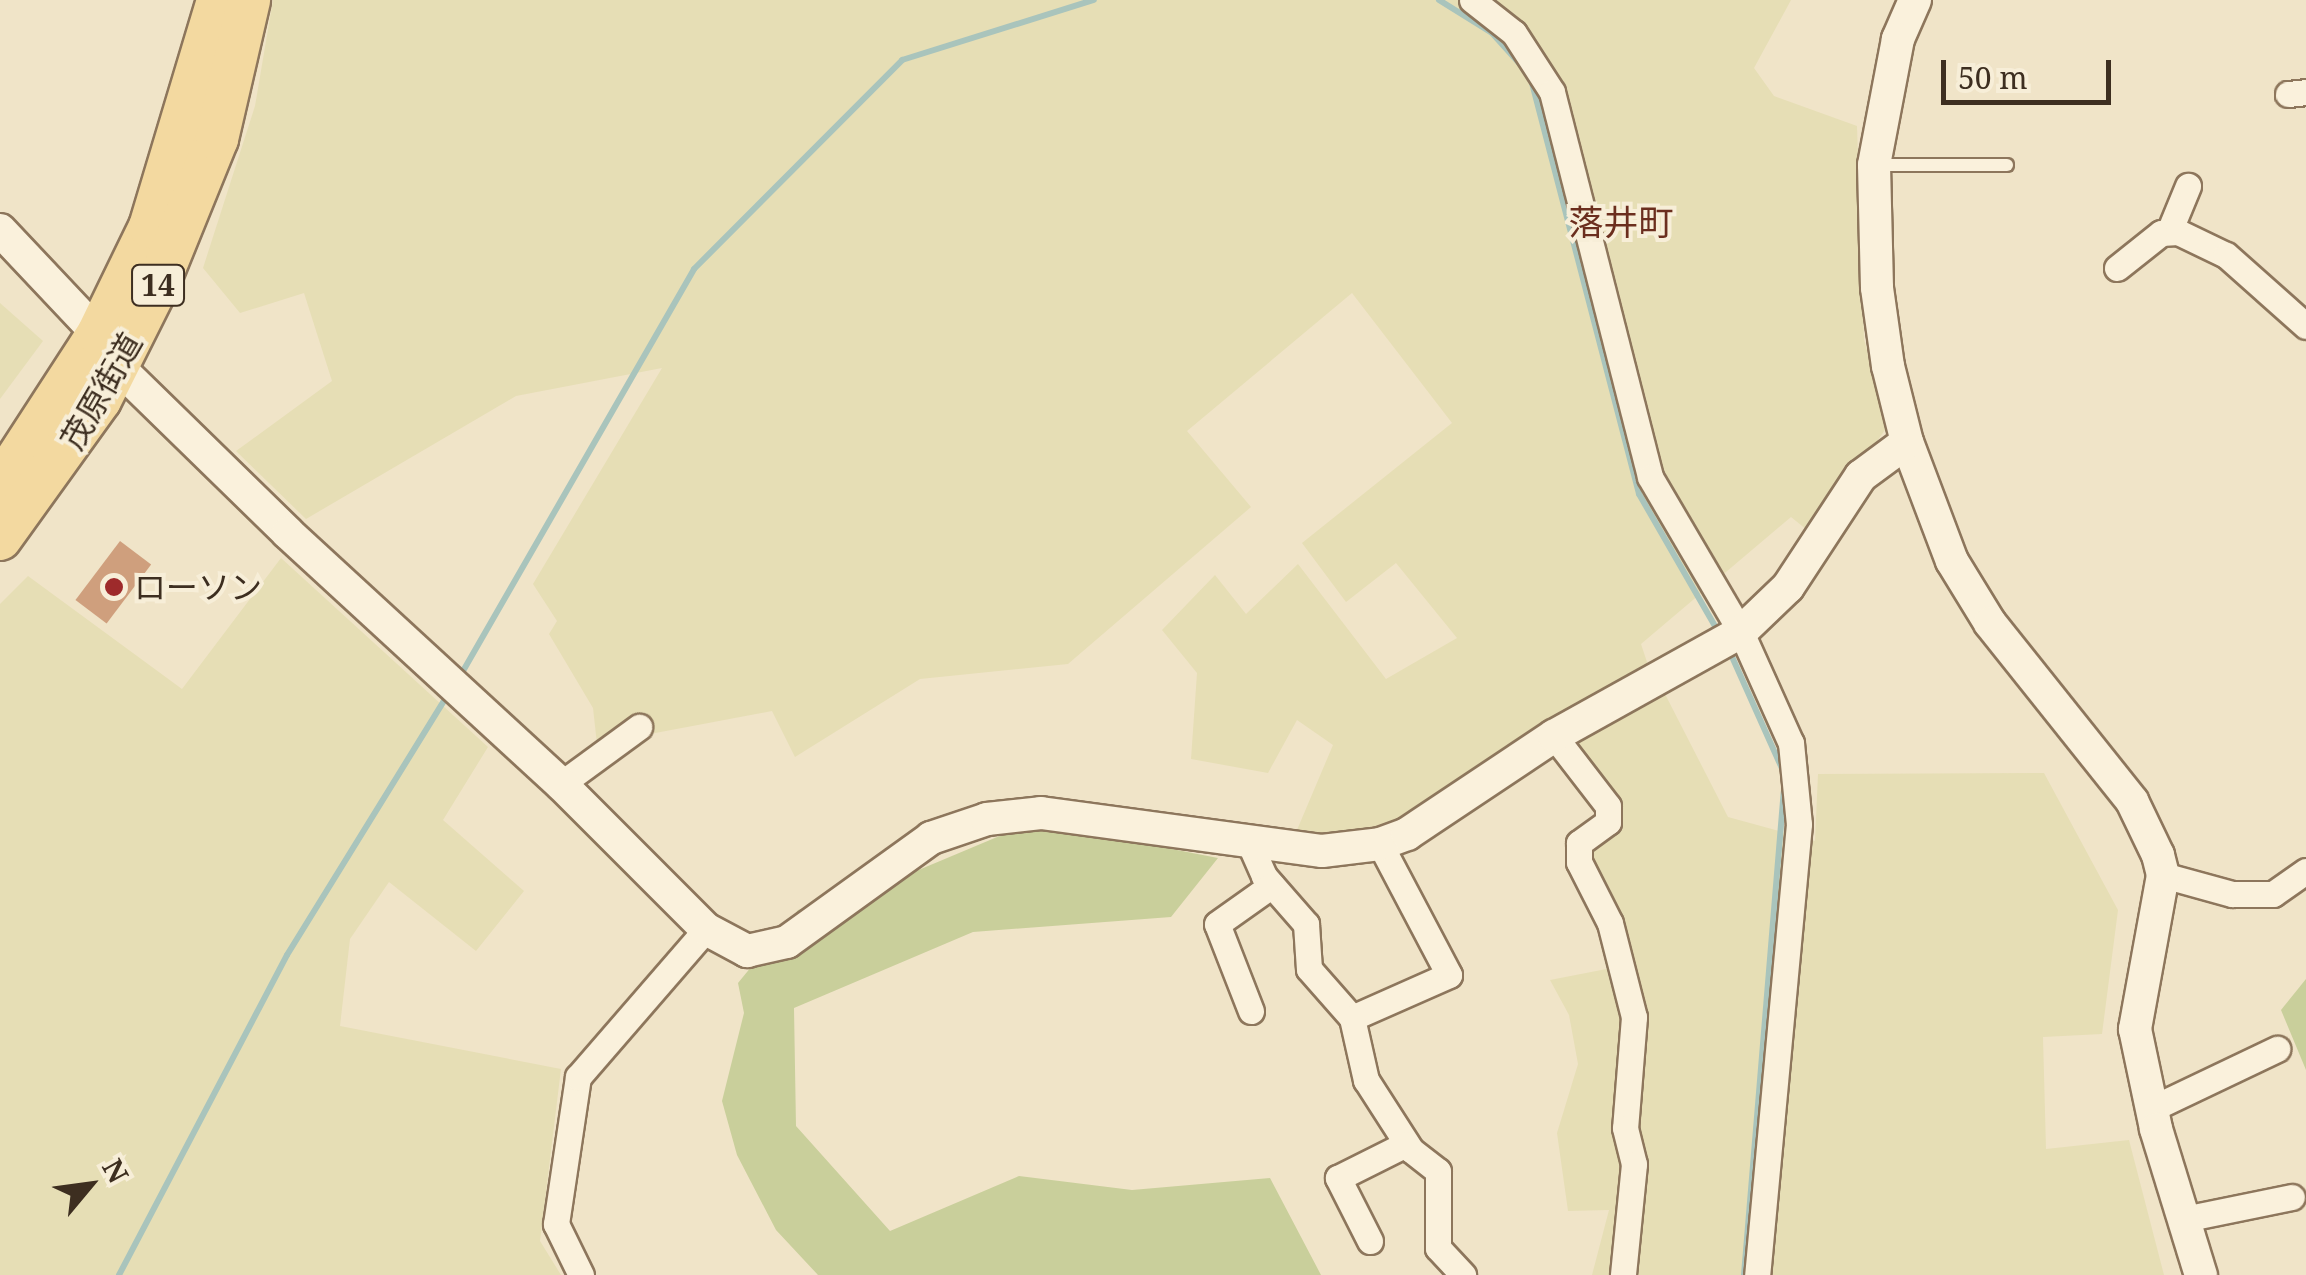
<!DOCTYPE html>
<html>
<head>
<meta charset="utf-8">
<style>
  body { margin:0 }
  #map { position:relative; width:2306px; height:1275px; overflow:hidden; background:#f0e4c8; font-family:"Noto Serif","Noto Sans JP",serif }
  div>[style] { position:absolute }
  .farmland>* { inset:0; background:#e6deb5 }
  .green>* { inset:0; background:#c9cf9b }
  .stream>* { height:6px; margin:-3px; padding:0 3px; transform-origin:3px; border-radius:3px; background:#a9c4bc }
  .building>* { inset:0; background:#cf9f7d; transform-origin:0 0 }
  .roads { filter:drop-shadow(2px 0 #8d765c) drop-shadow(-2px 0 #8d765c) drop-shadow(0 2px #8d765c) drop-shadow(0 -2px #8d765c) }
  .service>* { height:12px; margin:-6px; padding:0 6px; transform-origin:6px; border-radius:6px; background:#faf1dc }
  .minor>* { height:25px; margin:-12.5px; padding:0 12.5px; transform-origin:12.5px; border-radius:12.5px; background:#faf1dc }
  .tertiary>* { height:32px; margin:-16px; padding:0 16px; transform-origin:16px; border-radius:16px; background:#faf1dc }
  .primary>* { height:42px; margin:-21px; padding:0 21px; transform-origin:21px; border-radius:21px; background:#f3d9a0 }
  .dots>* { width:28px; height:28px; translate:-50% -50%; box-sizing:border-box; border:5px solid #f7eed8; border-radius:50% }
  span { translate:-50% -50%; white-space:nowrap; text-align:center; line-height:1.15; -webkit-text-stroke:8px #f7eed8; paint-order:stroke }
  .shield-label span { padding:2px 8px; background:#f7eed8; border:2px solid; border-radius:8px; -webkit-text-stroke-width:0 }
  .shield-label { font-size:30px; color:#3d2e20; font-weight:700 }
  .street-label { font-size:32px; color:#3d2e20 }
  .poi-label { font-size:32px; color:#3d2e20 }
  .left { translate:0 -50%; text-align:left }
  .neighbourhood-label { font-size:35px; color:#6b2e1e }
  .north { position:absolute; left:40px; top:1135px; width:100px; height:100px; -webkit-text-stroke:8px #f7eed8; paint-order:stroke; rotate:61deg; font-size:28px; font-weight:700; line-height:40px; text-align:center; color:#3d2e20 }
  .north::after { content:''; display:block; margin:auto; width:35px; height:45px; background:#3d2e20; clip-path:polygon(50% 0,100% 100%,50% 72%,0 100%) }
  .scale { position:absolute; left:1941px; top:60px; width:170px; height:45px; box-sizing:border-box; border:5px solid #3d2e20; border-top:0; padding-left:12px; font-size:30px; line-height:35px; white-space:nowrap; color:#3d2e20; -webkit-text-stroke:8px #f7eed8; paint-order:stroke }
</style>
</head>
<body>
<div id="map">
  <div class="farmland">
    <i style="clip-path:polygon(273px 0,1791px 0,1754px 68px,1774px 96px,1857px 126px,1864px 339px,1887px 427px,1812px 534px,1791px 517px,1641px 644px,1648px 665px,1427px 807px,1375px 831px,1294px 837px,1333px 745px,1297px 720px,1268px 773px,1191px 759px,1197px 673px,1162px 630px,1215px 575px,1246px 614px,1298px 564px,1386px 679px,1457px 638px,1396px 563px,1346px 602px,1302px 543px,1452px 423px,1352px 293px,1187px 431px,1251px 507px,1068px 664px,920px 679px,795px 757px,772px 711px,597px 744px,593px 708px,549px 634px,557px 621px,533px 584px,662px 368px,516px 396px,306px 519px,236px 451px,332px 381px,304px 293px,240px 313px,203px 268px,255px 106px)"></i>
    <i style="clip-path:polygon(0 303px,43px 341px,0 399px)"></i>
    <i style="clip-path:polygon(281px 558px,488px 747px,443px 820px,524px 891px,476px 951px,389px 882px,350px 939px,340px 1026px,561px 1069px,540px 1241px,561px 1275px,0 1275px,0 604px,28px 576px,182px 689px)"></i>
    <i style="clip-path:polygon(1665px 694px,1728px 817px,1815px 841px,1818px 774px,2044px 773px,2118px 910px,2102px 1034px,2043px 1037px,2046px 1149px,2129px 1140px,2164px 1275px,1592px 1275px,1609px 1210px,1568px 1211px,1557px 1133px,1578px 1064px,1569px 1015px,1550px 980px,1627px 965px,1588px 851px,1623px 814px,1576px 741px)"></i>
  </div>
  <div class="green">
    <i style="clip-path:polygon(1033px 822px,1218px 858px,1171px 917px,973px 932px,794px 1008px,796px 1126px,890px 1231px,1019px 1176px,1132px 1190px,1270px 1178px,1321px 1275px,818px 1275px,776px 1230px,737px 1155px,722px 1101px,744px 1013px,738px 983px,798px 910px,890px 882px)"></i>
    <i style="clip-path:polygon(2306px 979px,2306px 1070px,2281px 1010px)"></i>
  </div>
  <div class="stream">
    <i style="left:1439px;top:0;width:62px;rotate:31.9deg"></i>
    <i style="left:1492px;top:33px;width:42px;rotate:47.9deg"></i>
    <i style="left:1532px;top:83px;width:425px;rotate:75.4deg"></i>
    <i style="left:1639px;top:494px;width:163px;rotate:60.1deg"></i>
    <i style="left:1729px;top:650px;width:133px;rotate:65.9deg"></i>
    <i style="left:459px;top:678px;width:472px;rotate:-60.1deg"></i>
    <i style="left:694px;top:269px;width:295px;rotate:-45.1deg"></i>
    <i style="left:902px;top:60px;width:201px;rotate:-17.4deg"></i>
    <i style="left:119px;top:1275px;width:361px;rotate:-62.3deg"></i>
    <i style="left:287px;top:955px;width:308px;rotate:-58.3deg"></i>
    <i style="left:1744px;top:1275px;width:484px;rotate:-85.3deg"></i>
  </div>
  <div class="building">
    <i style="left:120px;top:541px;width:39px;height:74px;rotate:37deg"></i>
  </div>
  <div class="roads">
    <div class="service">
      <i style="left:1877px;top:165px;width:130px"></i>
    </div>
    <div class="minor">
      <i style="left:1472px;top:0;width:53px;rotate:38.2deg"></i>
      <i style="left:1514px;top:33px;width:70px;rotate:57.2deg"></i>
      <i style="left:1552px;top:92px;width:397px;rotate:75.7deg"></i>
      <i style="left:1650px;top:477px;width:180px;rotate:59.6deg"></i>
      <i style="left:1741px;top:632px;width:122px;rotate:65.8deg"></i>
      <i style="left:1791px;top:743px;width:81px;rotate:84.4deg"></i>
      <i style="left:1799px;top:824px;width:453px;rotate:95.3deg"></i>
      <i style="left:2288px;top:94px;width:18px;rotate:-6deg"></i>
      <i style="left:2169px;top:232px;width:50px;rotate:-67.6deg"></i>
      <i style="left:2117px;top:268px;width:56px;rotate:-38.5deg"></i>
      <i style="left:2161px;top:233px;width:17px;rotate:-3deg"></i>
      <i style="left:2178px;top:232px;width:53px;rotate:25.6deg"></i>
      <i style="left:2226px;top:255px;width:107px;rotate:41.6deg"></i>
      <i style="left:1554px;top:736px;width:88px;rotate:52.4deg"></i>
      <i style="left:1608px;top:806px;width:16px;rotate:90deg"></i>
      <i style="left:1608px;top:822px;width:36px;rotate:144deg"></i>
      <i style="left:1579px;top:843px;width:19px;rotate:90deg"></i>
      <i style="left:1579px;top:862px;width:68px;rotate:63.1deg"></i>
      <i style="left:1610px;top:923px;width:97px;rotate:75.7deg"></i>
      <i style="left:1634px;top:1017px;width:111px;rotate:94.6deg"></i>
      <i style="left:1625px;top:1128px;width:37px;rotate:76deg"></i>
      <i style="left:1634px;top:1164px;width:112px;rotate:95.7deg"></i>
      <i style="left:561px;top:784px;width:97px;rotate:-36.2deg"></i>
      <i style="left:1249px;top:842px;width:37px;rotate:66deg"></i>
      <i style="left:1264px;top:876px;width:64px;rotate:48.8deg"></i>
      <i style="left:1306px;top:924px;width:45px;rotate:86.2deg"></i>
      <i style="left:1309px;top:969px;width:65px;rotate:48.7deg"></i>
      <i style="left:1380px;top:844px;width:148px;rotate:62.2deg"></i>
      <i style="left:1449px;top:975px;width:106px;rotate:156.1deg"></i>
      <i style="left:1352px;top:1018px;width:64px;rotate:77.3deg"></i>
      <i style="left:1366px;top:1080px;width:83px;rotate:57.3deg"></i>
      <i style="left:1411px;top:1150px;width:34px;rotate:38deg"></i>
      <i style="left:1438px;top:1171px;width:77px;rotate:90deg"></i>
      <i style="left:1438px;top:1248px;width:37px;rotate:47deg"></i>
      <i style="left:2163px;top:875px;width:72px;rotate:15.4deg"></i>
      <i style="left:2232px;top:894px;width:41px"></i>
      <i style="left:2273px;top:894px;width:40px;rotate:-34.9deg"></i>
      <i style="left:1251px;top:1011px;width:93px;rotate:-111.3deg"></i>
      <i style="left:1217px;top:924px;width:67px;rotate:-35.3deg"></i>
      <i style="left:2151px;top:1109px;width:140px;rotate:-25.5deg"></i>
      <i style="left:2184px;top:1219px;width:110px;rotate:-11.5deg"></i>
      <i style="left:1370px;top:1241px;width:71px;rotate:-116.9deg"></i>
      <i style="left:1338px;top:1178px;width:76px;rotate:-26.6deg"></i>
      <i style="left:581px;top:1275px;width:57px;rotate:-116.1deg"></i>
      <i style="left:556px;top:1224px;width:149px;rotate:-81.5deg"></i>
      <i style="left:578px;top:1077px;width:196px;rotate:-49.1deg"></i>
    </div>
    <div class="tertiary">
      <i style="left:1915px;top:0;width:43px;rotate:113.6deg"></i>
      <i style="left:1898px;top:39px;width:128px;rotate:100.8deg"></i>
      <i style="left:1874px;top:165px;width:123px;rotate:88.6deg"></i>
      <i style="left:1877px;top:288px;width:79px;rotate:82deg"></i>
      <i style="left:1888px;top:366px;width:78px;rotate:76deg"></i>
      <i style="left:1907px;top:442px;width:127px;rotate:69.3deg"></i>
      <i style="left:1952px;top:561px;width:73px;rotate:58.5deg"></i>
      <i style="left:1990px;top:623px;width:228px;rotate:51.4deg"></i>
      <i style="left:2132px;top:801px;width:60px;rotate:64.3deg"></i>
      <i style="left:2158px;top:855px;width:21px;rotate:76deg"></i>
      <i style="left:2163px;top:875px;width:157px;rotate:100.3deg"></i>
      <i style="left:2135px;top:1029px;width:102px;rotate:78.1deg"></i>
      <i style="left:2156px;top:1129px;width:153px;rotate:72.9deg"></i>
      <i style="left:0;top:230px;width:143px;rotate:46.7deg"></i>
      <i style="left:98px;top:334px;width:40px;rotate:58deg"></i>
      <i style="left:119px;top:368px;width:236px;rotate:44.3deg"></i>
      <i style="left:288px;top:533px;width:371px;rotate:42.6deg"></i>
      <i style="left:561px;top:784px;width:205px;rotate:45deg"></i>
      <i style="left:706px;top:929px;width:47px;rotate:28.2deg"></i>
      <i style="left:747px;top:951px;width:41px;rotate:-12.7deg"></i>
      <i style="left:787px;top:942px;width:178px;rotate:-35.8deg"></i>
      <i style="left:931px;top:838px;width:59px;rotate:-18.7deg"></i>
      <i style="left:987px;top:819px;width:54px;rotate:-6.3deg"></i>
      <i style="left:1041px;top:813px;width:284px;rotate:7.7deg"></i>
      <i style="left:1322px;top:851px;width:58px;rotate:-6.9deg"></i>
      <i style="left:1380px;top:844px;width:29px;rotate:-20deg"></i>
      <i style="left:1407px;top:834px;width:177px;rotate:-33.7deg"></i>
      <i style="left:1554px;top:736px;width:214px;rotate:-29.1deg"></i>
      <i style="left:1741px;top:632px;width:65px;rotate:-43.8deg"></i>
      <i style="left:1788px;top:587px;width:133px;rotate:-56.7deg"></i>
      <i style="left:1861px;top:476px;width:57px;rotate:-36.5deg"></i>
    </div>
    <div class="primary">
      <i style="left:0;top:485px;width:180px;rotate:-57deg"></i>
      <i style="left:98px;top:334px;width:119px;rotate:-64.1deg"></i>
      <i style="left:150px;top:227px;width:237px;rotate:-73.3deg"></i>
      <i style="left:0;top:539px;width:171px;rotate:-54.3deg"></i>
      <i style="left:100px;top:400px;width:130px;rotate:-63.4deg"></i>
      <i style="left:158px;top:284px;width:157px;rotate:-67.9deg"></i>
      <i style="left:217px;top:139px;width:143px;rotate:-77deg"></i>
    </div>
  </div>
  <div class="dots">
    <i style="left:114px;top:587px;background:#9e2a2b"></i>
  </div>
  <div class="shield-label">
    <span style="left:158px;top:285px">14</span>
  </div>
  <div class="street-label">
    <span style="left:101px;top:391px;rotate:-60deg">茂原街道</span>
  </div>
  <div class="poi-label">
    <span class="left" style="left:134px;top:587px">ローソン</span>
  </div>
  <div class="neighbourhood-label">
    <span style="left:1621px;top:222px">落井町</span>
  </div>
  <div class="north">N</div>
  <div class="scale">50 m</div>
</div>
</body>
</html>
